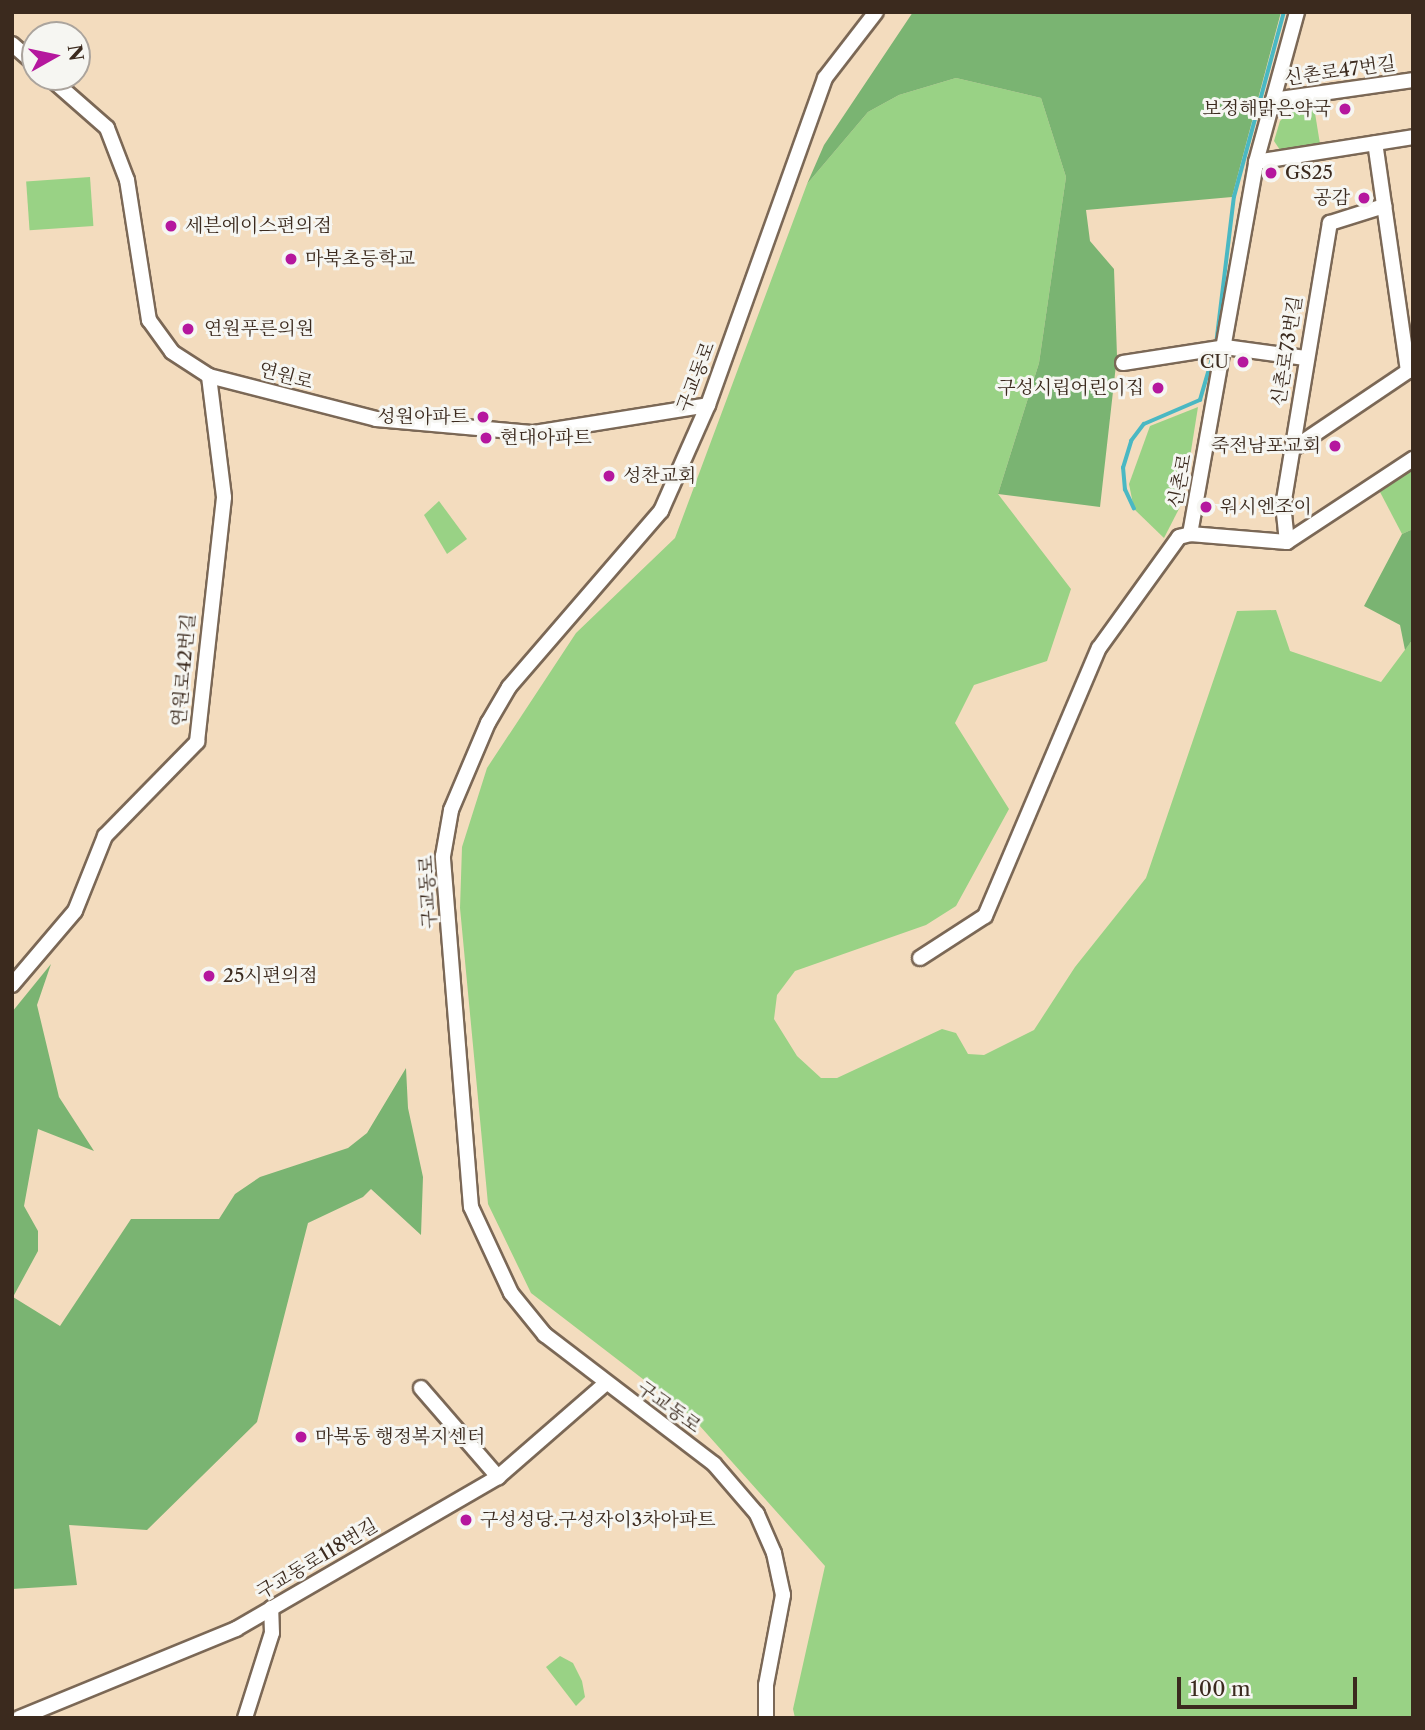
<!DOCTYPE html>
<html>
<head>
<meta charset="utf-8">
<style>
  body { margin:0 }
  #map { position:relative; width:1425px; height:1730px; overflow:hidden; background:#f3dcbe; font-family:"Libre Caslon Text","Noto Serif KR",serif }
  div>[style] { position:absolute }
  .green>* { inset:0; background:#99d285; transform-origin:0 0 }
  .forest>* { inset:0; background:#7ab472 }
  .stream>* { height:3.5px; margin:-1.75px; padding:0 1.75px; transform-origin:1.75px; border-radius:1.75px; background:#4ab8c3 }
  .roads { filter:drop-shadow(2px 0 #7b6856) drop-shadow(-2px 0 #7b6856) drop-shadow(0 2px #7b6856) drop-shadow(0 -2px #7b6856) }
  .minor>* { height:14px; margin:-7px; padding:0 7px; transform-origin:7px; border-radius:7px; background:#fff }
  .dots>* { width:19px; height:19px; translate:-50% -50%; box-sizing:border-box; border:4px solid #f6f6f2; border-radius:50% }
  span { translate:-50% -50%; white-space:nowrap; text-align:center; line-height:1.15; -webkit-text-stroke:6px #f6f6f2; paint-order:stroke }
  .street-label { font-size:19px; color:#3b2a1e }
  .poi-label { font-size:19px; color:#3b2a1e }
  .right { translate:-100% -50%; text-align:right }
  .left { translate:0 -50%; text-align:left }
  .frame { position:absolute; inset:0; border:14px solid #3b2a1e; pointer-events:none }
  .north { position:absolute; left:21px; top:21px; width:70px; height:70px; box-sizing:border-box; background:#f6f6f2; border:2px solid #aba49d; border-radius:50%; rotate:81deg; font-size:19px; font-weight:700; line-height:28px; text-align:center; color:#3b2a1e }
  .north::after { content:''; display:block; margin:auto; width:24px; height:32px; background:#b5179e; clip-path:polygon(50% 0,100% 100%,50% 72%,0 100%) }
  .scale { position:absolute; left:1177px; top:1677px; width:180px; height:32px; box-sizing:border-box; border:4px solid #3b2a1e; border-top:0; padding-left:9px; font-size:21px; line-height:24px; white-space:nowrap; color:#3b2a1e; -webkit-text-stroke:5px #f6f6f2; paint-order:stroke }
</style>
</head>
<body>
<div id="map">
  <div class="green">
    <i style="clip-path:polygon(956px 78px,1041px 98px,1066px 177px,1039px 363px,998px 494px,1071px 589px,1047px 661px,974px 685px,955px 723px,1009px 809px,956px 906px,926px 925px,795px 971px,777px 995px,774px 1019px,797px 1056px,821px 1078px,837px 1078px,942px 1029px,956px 1033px,968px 1054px,984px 1055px,1034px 1030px,1075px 967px,1146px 878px,1237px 611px,1276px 610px,1290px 651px,1381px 682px,1413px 639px,1413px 1718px,795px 1718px,793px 1709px,825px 1566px,691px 1416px,531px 1293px,488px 1204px,460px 908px,462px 847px,487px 768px,576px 633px,675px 538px,807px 184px,868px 112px,899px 95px)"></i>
    <i style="clip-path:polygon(1314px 107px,1320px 144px,1280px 150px,1274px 141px,1280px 121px,1290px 111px)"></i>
    <i style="left:90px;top:177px;width:49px;height:64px;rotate:86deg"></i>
    <i style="clip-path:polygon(1198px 407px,1183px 501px,1164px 538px,1134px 509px,1129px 484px,1150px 426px)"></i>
    <i style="clip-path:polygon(1413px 469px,1413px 529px,1402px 534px,1380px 492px)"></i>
    <i style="clip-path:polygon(439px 501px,467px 539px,447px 554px,424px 515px)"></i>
    <i style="clip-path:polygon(560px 1656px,573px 1663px,582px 1681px,585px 1697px,576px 1706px,546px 1667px)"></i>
  </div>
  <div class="forest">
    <i style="clip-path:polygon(913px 12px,1281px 12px,1232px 197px,1086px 210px,1090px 241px,1114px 269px,1117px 356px,1100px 507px,998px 494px,1039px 363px,1066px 177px,1041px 98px,956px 78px,899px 95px,868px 112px,807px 184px,824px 145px)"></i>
    <i style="clip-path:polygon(1413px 529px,1413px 639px,1405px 650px,1400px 625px,1364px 606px,1402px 534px)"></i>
    <i style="clip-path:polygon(51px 964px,37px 1005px,59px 1097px,94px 1151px,38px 1129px,24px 1206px,38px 1231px,38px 1251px,13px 1297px,60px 1326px,131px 1219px,219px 1219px,235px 1194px,260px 1177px,348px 1148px,367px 1133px,406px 1068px,408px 1108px,423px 1177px,421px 1235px,371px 1189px,363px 1197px,308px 1223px,257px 1422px,147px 1530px,69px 1525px,77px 1585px,12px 1589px,12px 1012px)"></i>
  </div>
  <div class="stream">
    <i style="left:1216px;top:345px;width:149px;rotate:-83.1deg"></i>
    <i style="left:1234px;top:197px;width:192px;rotate:-74.9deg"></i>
    <i style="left:1134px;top:509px;width:21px;rotate:-115deg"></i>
    <i style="left:1125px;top:490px;width:22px;rotate:-95deg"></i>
    <i style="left:1123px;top:468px;width:28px;rotate:-73deg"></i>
    <i style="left:1131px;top:441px;width:21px;rotate:-53deg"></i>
    <i style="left:1144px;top:424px;width:61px;rotate:-23.2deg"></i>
    <i style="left:1200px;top:400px;width:50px;rotate:-73.7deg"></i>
  </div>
  <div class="roads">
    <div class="minor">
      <i style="left:12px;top:44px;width:30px;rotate:41deg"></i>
      <i style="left:49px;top:77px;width:77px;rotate:41.3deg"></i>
      <i style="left:107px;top:128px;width:56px;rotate:69deg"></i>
      <i style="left:127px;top:180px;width:142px;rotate:81.1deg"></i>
      <i style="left:149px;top:320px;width:39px;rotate:54deg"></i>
      <i style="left:172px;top:352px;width:44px;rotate:33deg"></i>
      <i style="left:209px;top:376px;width:172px;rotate:14.4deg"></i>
      <i style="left:376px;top:419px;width:159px;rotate:5.1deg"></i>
      <i style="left:534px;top:433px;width:176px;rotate:-9.1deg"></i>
      <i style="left:1273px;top:100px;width:141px;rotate:-8.1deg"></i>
      <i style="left:1256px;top:162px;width:159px;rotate:-9deg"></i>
      <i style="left:1123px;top:363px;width:103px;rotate:-8.9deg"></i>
      <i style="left:1225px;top:347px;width:81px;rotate:7.8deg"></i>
      <i style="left:1291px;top:450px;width:141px;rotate:-34deg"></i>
      <i style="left:1408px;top:371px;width:230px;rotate:-98.2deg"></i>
      <i style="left:1190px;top:534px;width:378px;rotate:-79.9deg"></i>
      <i style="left:1256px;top:162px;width:156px;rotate:-74.7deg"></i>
      <i style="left:1287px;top:542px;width:36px;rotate:-96deg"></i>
      <i style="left:1283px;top:506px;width:287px;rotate:-80.6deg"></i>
      <i style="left:1330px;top:223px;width:57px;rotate:-17.5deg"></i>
      <i style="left:920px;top:958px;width:77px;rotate:-32.9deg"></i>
      <i style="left:985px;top:916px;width:291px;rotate:-67deg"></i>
      <i style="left:1099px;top:648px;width:137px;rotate:-54.2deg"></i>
      <i style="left:1179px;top:537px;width:11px;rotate:-15deg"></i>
      <i style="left:1190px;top:534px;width:97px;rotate:4.7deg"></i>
      <i style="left:1287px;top:542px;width:151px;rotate:-33.4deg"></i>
      <i style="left:12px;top:985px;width:97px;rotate:-49.6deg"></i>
      <i style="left:75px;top:911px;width:81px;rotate:-68.2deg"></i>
      <i style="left:105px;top:836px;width:132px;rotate:-45.6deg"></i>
      <i style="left:197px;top:742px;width:246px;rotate:-83.7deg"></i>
      <i style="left:224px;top:497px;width:122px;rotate:-97.1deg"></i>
      <i style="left:421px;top:1388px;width:118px;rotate:49.1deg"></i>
      <i style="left:19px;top:1718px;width:235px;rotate:-22.3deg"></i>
      <i style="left:236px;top:1629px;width:303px;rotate:-30.1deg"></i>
      <i style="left:498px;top:1477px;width:142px;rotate:-41deg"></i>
      <i style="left:245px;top:1718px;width:89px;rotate:-72.4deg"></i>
      <i style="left:272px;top:1633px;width:25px;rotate:-92deg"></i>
      <i style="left:766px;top:1718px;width:33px;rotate:-90deg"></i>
      <i style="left:766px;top:1685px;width:92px;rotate:-79.3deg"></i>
      <i style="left:783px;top:1595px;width:43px;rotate:-102.1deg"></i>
      <i style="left:774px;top:1553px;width:43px;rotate:-113.6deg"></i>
      <i style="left:757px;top:1514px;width:66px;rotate:-130.7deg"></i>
      <i style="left:714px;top:1464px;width:213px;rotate:-142.6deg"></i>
      <i style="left:545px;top:1335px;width:54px;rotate:-129deg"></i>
      <i style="left:511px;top:1293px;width:95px;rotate:-114.9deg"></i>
      <i style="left:471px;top:1207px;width:352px;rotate:-94.6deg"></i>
      <i style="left:443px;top:856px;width:47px;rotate:-80.1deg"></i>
      <i style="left:451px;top:810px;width:95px;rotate:-67deg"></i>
      <i style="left:488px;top:723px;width:42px;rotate:-59.7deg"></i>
      <i style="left:509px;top:687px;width:233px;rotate:-49.2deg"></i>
      <i style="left:661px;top:511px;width:116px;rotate:-66.1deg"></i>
      <i style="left:708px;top:405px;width:347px;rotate:-70.3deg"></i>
      <i style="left:825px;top:78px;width:83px;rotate:-52.3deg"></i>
    </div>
  </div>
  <div class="dots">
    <i style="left:1345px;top:109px;background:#b5179e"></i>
    <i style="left:1271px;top:173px;background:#b5179e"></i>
    <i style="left:1364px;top:198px;background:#b5179e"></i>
    <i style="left:171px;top:226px;background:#b5179e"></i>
    <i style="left:291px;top:259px;background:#b5179e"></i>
    <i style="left:188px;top:329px;background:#b5179e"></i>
    <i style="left:1243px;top:362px;background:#b5179e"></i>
    <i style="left:1158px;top:388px;background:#b5179e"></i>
    <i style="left:483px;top:417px;background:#b5179e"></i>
    <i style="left:486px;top:438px;background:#b5179e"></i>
    <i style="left:1335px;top:446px;background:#b5179e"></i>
    <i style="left:609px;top:476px;background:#b5179e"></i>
    <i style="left:1206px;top:507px;background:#b5179e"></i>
    <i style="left:209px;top:976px;background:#b5179e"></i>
    <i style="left:301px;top:1437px;background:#b5179e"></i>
    <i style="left:466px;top:1520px;background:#b5179e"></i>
  </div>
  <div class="street-label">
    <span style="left:1340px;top:71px;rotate:-8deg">신촌로47번길</span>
    <span style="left:1287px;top:351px;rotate:-81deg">신촌로73번길</span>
    <span style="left:286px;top:376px;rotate:15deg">연원로</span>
    <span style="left:696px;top:377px;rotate:-69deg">구교동로</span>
    <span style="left:1180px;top:481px;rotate:-79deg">신촌로</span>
    <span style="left:184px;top:670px;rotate:-85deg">연원로42번길</span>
    <span style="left:428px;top:892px;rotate:-93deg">구교동로</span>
    <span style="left:669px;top:1407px;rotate:36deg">구교동로</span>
    <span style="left:317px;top:1559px;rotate:-31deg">구교동로118번길</span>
  </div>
  <div class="poi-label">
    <span class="right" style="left:1331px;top:109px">보정해맑은약국</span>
    <span class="left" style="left:1285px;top:173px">GS25</span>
    <span class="right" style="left:1350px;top:198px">공감</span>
    <span class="left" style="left:185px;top:226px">세븐에이스편의점</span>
    <span class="left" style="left:305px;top:259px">마북초등학교</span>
    <span class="left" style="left:204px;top:329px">연원푸른의원</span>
    <span class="right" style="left:1229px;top:362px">CU</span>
    <span class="right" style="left:1144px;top:388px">구성시립어린이집</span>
    <span class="right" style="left:469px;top:417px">성원아파트</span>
    <span class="left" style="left:500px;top:438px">현대아파트</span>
    <span class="right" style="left:1321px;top:446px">죽전남포교회</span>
    <span class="left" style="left:623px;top:476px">성찬교회</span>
    <span class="left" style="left:1220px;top:507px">워시엔조이</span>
    <span class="left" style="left:223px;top:976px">25시편의점</span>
    <span class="left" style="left:315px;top:1437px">마북동 행정복지센터</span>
    <span class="left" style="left:480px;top:1520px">구성성당.구성자이3차아파트</span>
  </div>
  <div class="frame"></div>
  <div class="north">N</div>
  <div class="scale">100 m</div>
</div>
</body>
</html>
